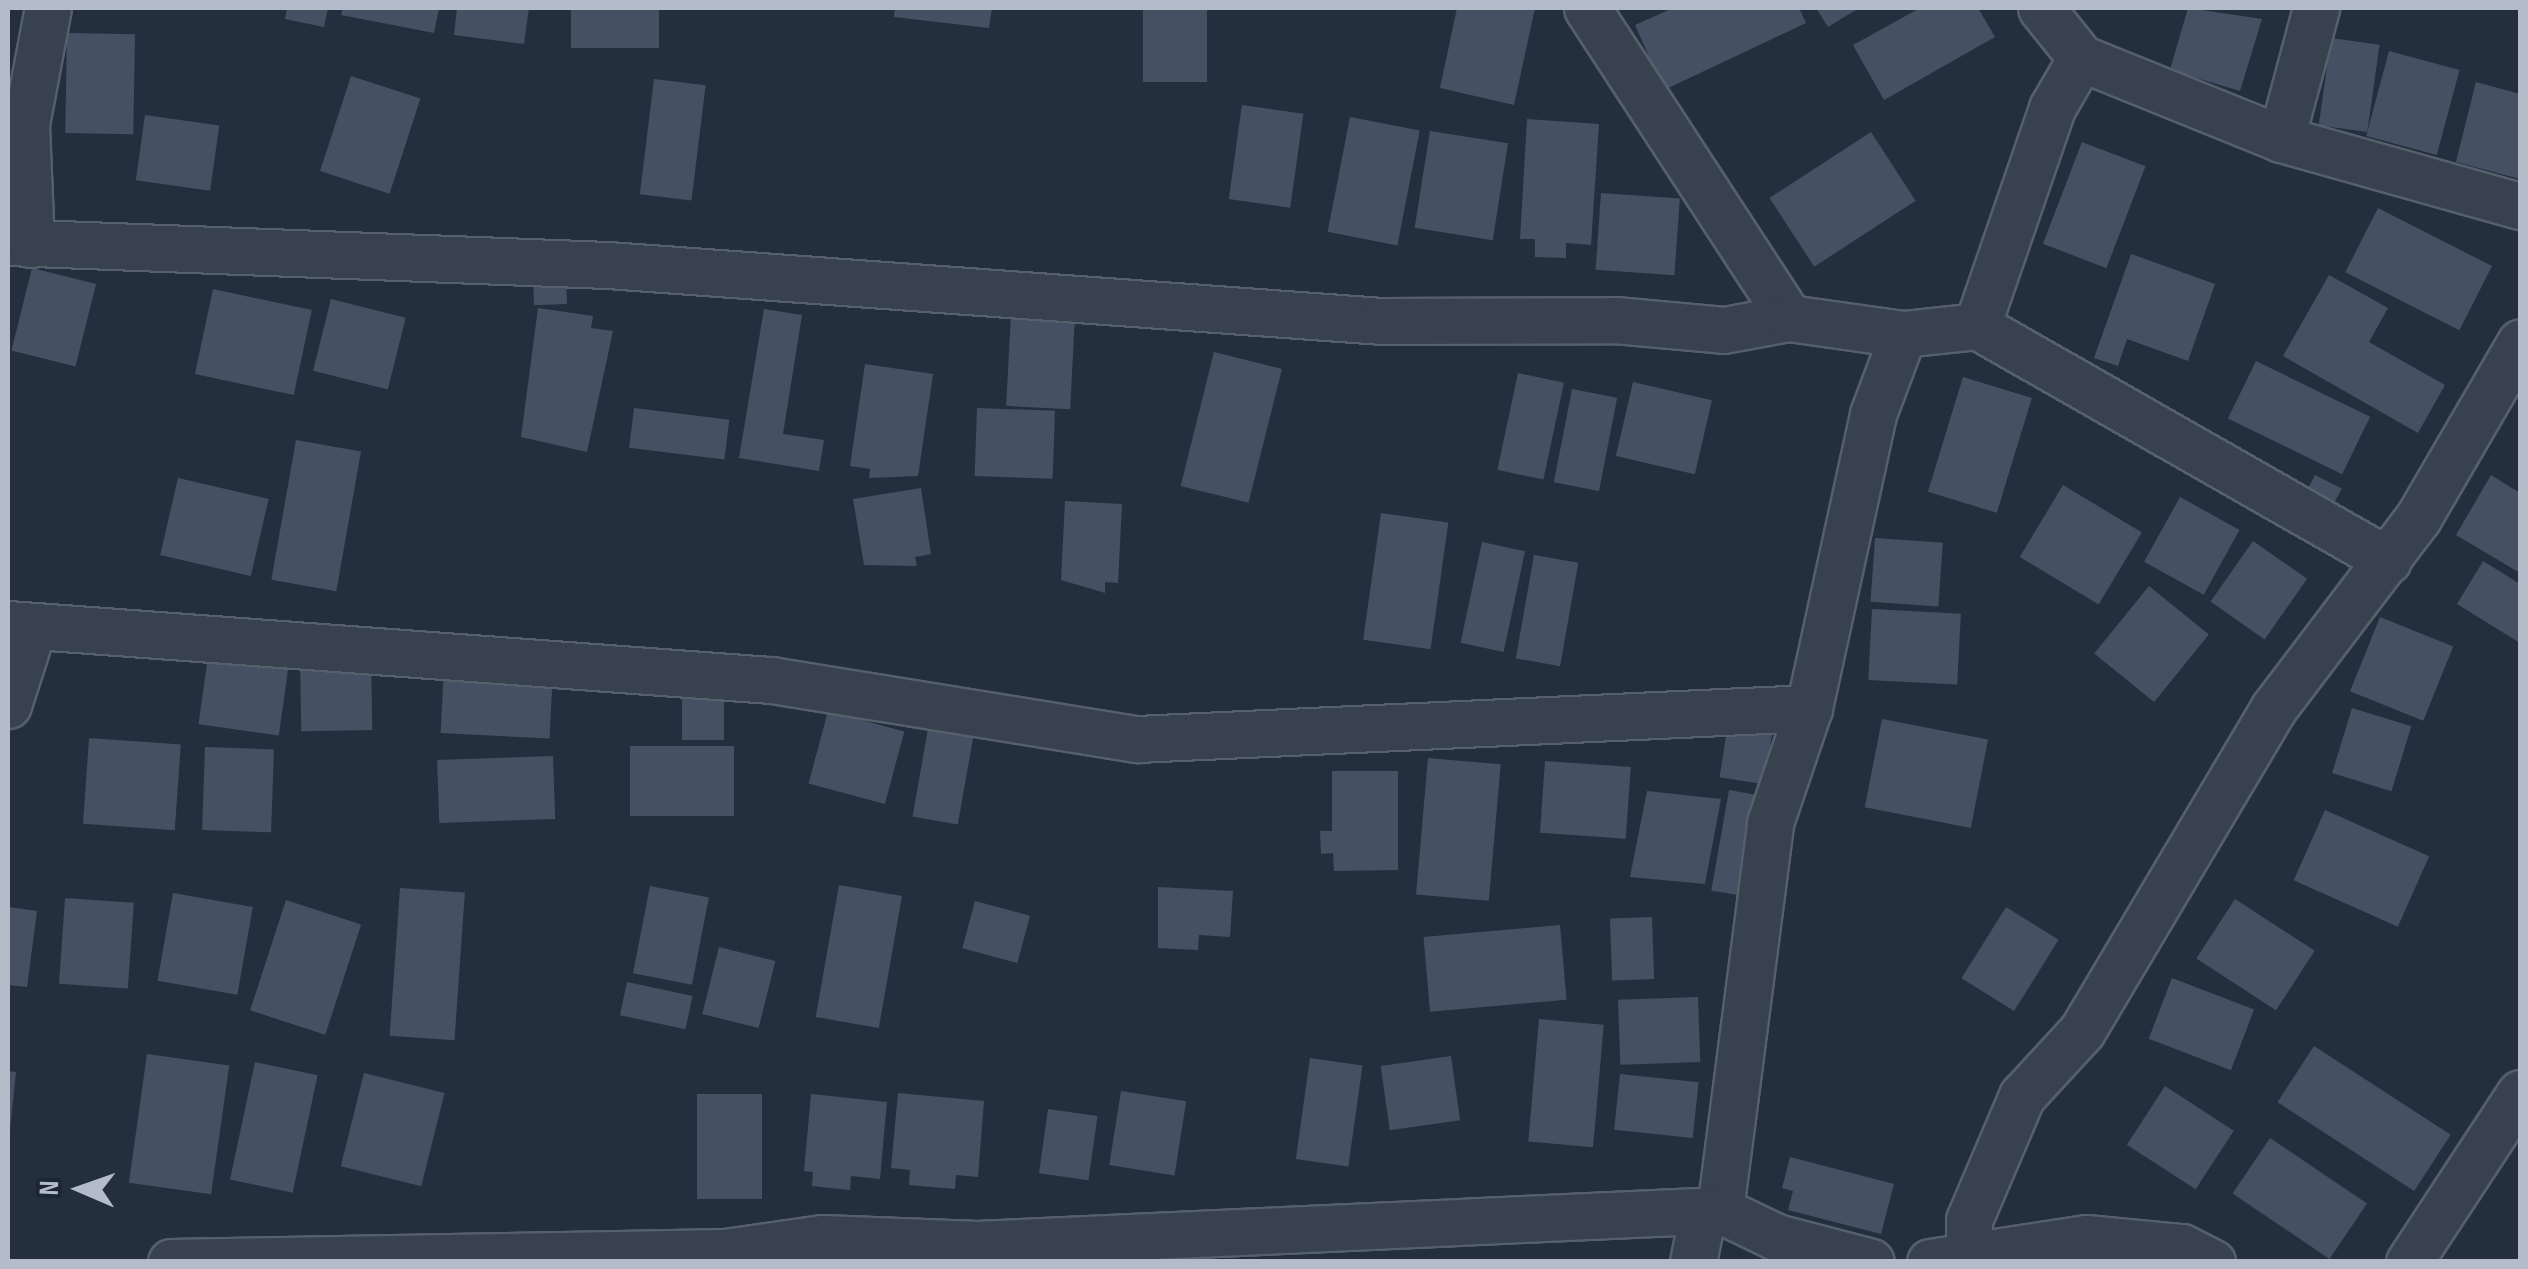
<!DOCTYPE html>
<html>
<head>
<meta charset="utf-8">
<style>
  body { margin:0 }
  #map { position:relative; width:2528px; height:1269px; overflow:hidden; background:#242f3e; font-family:"Sofia Sans Condensed",sans-serif }
  div>[style] { position:absolute }
  .building>* { inset:0; background:#455162; transform-origin:0 0 }
  .roads { filter:drop-shadow(2px 0 #565f6c) drop-shadow(-2px 0 #565f6c) drop-shadow(0 2px #565f6c) drop-shadow(0 -2px #565f6c) }
  .minor>* { height:45px; margin:-22.5px; padding:0 22.5px; transform-origin:22.5px; border-radius:22.5px; background:#38414e }
  span { translate:-50% -50%; white-space:nowrap; text-align:center; line-height:1.15; -webkit-text-stroke:8px #1d2633; paint-order:stroke }
  .frame { position:absolute; inset:0; border:10px solid #b4bcc9; pointer-events:none }
  .north { position:absolute; left:30px; top:1139px; width:100px; height:100px; -webkit-text-stroke:8px #1d2633; paint-order:stroke; rotate:272deg; font-size:28px; font-weight:700; line-height:40px; text-align:center; color:#b4bcc9 }
  .north::after { content:''; display:block; margin:auto; width:35px; height:45px; background:#b4bcc9; clip-path:polygon(50% 0,100% 100%,50% 72%,0 100%) }
</style>
</head>
<body>
<div id="map">
  <div class="building">
    <i style="clip-path:polygon(287px 8px,328px 8px,324px 27px,285px 19px)"></i>
    <i style="clip-path:polygon(343px 8px,439px 8px,434px 33px,341px 15px)"></i>
    <i style="clip-path:polygon(457px 8px,529px 8px,524px 44px,454px 35px)"></i>
    <i style="left:571px;top:8px;width:88px;height:40px"></i>
    <i style="clip-path:polygon(895px 8px,992px 8px,989px 28px,894px 17px)"></i>
    <i style="left:1143px;top:8px;width:64px;height:74px"></i>
    <i style="clip-path:polygon(1457px 8px,1535px 8px,1514px 105px,1440px 88px)"></i>
    <i style="clip-path:polygon(1673px 8px,1799px 8px,1806px 23px,1664px 90px,1635px 25px)"></i>
    <i style="clip-path:polygon(1816px 8px,1859px 8px,1828px 27px)"></i>
    <i style="clip-path:polygon(1920px 8px,1978px 8px,1995px 37px,1884px 100px,1853px 45px)"></i>
    <i style="clip-path:polygon(2188px 8px,2262px 19px,2240px 91px,2170px 70px)"></i>
    <i style="left:67px;top:33px;width:68px;height:100px;rotate:1deg"></i>
    <i style="left:2331px;top:38px;width:49px;height:88px;rotate:8deg"></i>
    <i style="left:2389px;top:51px;width:73px;height:88px;rotate:15deg"></i>
    <i style="left:351px;top:76px;width:73px;height:100px;rotate:18deg"></i>
    <i style="left:654px;top:79px;width:52px;height:116px;rotate:7deg"></i>
    <i style="clip-path:polygon(2476px 82px,2520px 94px,2520px 179px,2456px 162px)"></i>
    <i style="left:1242px;top:105px;width:62px;height:95px;rotate:8deg"></i>
    <i style="left:145px;top:115px;width:75px;height:66px;rotate:8deg"></i>
    <i style="left:1350px;top:117px;width:71px;height:117px;rotate:11deg"></i>
    <i style="clip-path:polygon(1527px 119px,1599px 124px,1591px 245px,1566px 243px,1566px 258px,1535px 257px,1535px 239px,1520px 239px)"></i>
    <i style="left:1430px;top:131px;width:79px;height:98px;rotate:9deg"></i>
    <i style="left:1871px;top:132px;width:82px;height:121px;rotate:57deg"></i>
    <i style="left:2082px;top:142px;width:68px;height:109px;rotate:21deg"></i>
    <i style="left:1601px;top:193px;width:79px;height:77px;rotate:4deg"></i>
    <i style="left:2378px;top:208px;width:128px;height:72px;rotate:27deg"></i>
    <i style="clip-path:polygon(2131px 254px,2215px 284px,2188px 361px,2127px 339px,2118px 366px,2094px 358px)"></i>
    <i style="left:32px;top:268px;width:66px;height:85px;rotate:14deg"></i>
    <i style="clip-path:polygon(2329px 275px,2388px 308px,2369px 342px,2445px 385px,2418px 433px,2283px 356px)"></i>
    <i style="left:566px;top:276px;width:28px;height:33px;rotate:88deg"></i>
    <i style="left:213px;top:289px;width:101px;height:87px;rotate:12deg"></i>
    <i style="left:331px;top:299px;width:77px;height:74px;rotate:14deg"></i>
    <i style="clip-path:polygon(538px 308px,593px 316px,591px 328px,613px 331px,587px 452px,521px 437px)"></i>
    <i style="clip-path:polygon(764px 309px,802px 315px,783px 434px,824px 440px,819px 471px,739px 458px)"></i>
    <i style="left:1011px;top:314px;width:64px;height:92px;rotate:3deg"></i>
    <i style="left:1214px;top:352px;width:70px;height:138px;rotate:14deg"></i>
    <i style="left:2256px;top:361px;width:127px;height:64px;rotate:26deg"></i>
    <i style="clip-path:polygon(865px 364px,933px 374px,918px 476px,869px 478px,870px 469px,850px 466px)"></i>
    <i style="left:1518px;top:373px;width:47px;height:99px;rotate:12deg"></i>
    <i style="left:1963px;top:377px;width:72px;height:120px;rotate:17deg"></i>
    <i style="left:1633px;top:382px;width:81px;height:76px;rotate:13deg"></i>
    <i style="left:1572px;top:389px;width:46px;height:95px;rotate:11deg"></i>
    <i style="left:634px;top:408px;width:96px;height:40px;rotate:7deg"></i>
    <i style="left:977px;top:408px;width:78px;height:68px;rotate:2deg"></i>
    <i style="left:296px;top:440px;width:66px;height:142px;rotate:10deg"></i>
    <i style="left:2315px;top:475px;width:30px;height:21px;rotate:27deg"></i>
    <i style="clip-path:polygon(2491px 475px,2520px 493px,2520px 573px,2456px 535px)"></i>
    <i style="left:178px;top:478px;width:93px;height:79px;rotate:13deg"></i>
    <i style="left:2063px;top:485px;width:92px;height:84px;rotate:31deg"></i>
    <i style="clip-path:polygon(921px 488px,931px 554px,915px 557px,917px 566px,864px 565px,853px 499px)"></i>
    <i style="left:2180px;top:497px;width:68px;height:74px;rotate:29deg"></i>
    <i style="clip-path:polygon(1065px 501px,1122px 504px,1118px 583px,1105px 582px,1105px 593px,1061px 580px)"></i>
    <i style="left:1381px;top:513px;width:68px;height:128px;rotate:8deg"></i>
    <i style="left:1875px;top:538px;width:68px;height:64px;rotate:4deg"></i>
    <i style="left:2253px;top:541px;width:66px;height:74px;rotate:35deg"></i>
    <i style="left:1482px;top:542px;width:44px;height:103px;rotate:12deg"></i>
    <i style="left:1534px;top:555px;width:45px;height:105px;rotate:10deg"></i>
    <i style="clip-path:polygon(2483px 561px,2520px 584px,2520px 643px,2457px 604px)"></i>
    <i style="left:2149px;top:586px;width:77px;height:87px;rotate:39deg"></i>
    <i style="left:1872px;top:609px;width:89px;height:71px;rotate:3deg"></i>
    <i style="left:2380px;top:617px;width:79px;height:80px;rotate:22deg"></i>
    <i style="left:209px;top:650px;width:81px;height:75px;rotate:8deg"></i>
    <i style="left:371px;top:656px;width:74px;height:71px;rotate:89deg"></i>
    <i style="left:444px;top:668px;width:109px;height:65px;rotate:3deg"></i>
    <i style="left:682px;top:684px;width:42px;height:56px"></i>
    <i style="left:2352px;top:708px;width:62px;height:68px;rotate:17deg"></i>
    <i style="left:828px;top:711px;width:79px;height:75px;rotate:15deg"></i>
    <i style="left:1882px;top:719px;width:108px;height:90px;rotate:11deg"></i>
    <i style="left:929px;top:723px;width:46px;height:95px;rotate:10deg"></i>
    <i style="left:1728px;top:724px;width:45px;height:54px;rotate:9deg"></i>
    <i style="left:89px;top:738px;width:92px;height:86px;rotate:4deg"></i>
    <i style="left:734px;top:746px;width:70px;height:104px;rotate:90deg"></i>
    <i style="left:205px;top:747px;width:69px;height:83px;rotate:2deg"></i>
    <i style="left:553px;top:756px;width:63px;height:116px;rotate:88deg"></i>
    <i style="left:1428px;top:758px;width:73px;height:137px;rotate:5deg"></i>
    <i style="left:1545px;top:761px;width:86px;height:72px;rotate:4deg"></i>
    <i style="clip-path:polygon(1332px 771px,1398px 771px,1398px 870px,1334px 871px,1333px 853px,1321px 854px,1320px 831px,1332px 831px)"></i>
    <i style="left:1729px;top:790px;width:34px;height:102px;rotate:10deg"></i>
    <i style="clip-path:polygon(1647px 791px,1721px 799px,1705px 884px,1630px 877px)"></i>
    <i style="left:2325px;top:810px;width:114px;height:77px;rotate:24deg"></i>
    <i style="left:839px;top:885px;width:64px;height:134px;rotate:10deg"></i>
    <i style="left:650px;top:886px;width:60px;height:89px;rotate:11deg"></i>
    <i style="clip-path:polygon(1158px 887px,1233px 891px,1230px 937px,1199px 935px,1198px 950px,1158px 948px)"></i>
    <i style="left:400px;top:888px;width:65px;height:148px;rotate:4deg"></i>
    <i style="left:173px;top:893px;width:81px;height:89px;rotate:10deg"></i>
    <i style="left:65px;top:898px;width:69px;height:86px;rotate:4deg"></i>
    <i style="left:2235px;top:899px;width:95px;height:71px;rotate:33deg"></i>
    <i style="left:286px;top:900px;width:79px;height:116px;rotate:18deg"></i>
    <i style="left:975px;top:901px;width:57px;height:49px;rotate:15deg"></i>
    <i style="clip-path:polygon(8px 907px,37px 911px,27px 987px,8px 985px)"></i>
    <i style="left:2006px;top:907px;width:62px;height:84px;rotate:32deg"></i>
    <i style="left:1652px;top:917px;width:62px;height:42px;rotate:88deg"></i>
    <i style="left:1560px;top:925px;width:75px;height:137px;rotate:85deg"></i>
    <i style="left:719px;top:947px;width:58px;height:69px;rotate:14deg"></i>
    <i style="left:2172px;top:978px;width:88px;height:65px;rotate:21deg"></i>
    <i style="left:627px;top:982px;width:67px;height:34px;rotate:12deg"></i>
    <i style="left:1698px;top:997px;width:65px;height:80px;rotate:88deg"></i>
    <i style="left:1539px;top:1019px;width:65px;height:123px;rotate:5deg"></i>
    <i style="left:2314px;top:1046px;width:163px;height:67px;rotate:33deg"></i>
    <i style="left:147px;top:1054px;width:83px;height:130px;rotate:8deg"></i>
    <i style="left:1451px;top:1056px;width:65px;height:71px;rotate:82deg"></i>
    <i style="left:1310px;top:1058px;width:53px;height:102px;rotate:8deg"></i>
    <i style="left:255px;top:1062px;width:64px;height:120px;rotate:12deg"></i>
    <i style="clip-path:polygon(8px 1071px,16px 1072px,10px 1130px,8px 1130px)"></i>
    <i style="left:364px;top:1073px;width:83px;height:96px;rotate:14deg"></i>
    <i style="left:1620px;top:1074px;width:79px;height:56px;rotate:6deg"></i>
    <i style="left:2165px;top:1086px;width:82px;height:70px;rotate:33deg"></i>
    <i style="left:1121px;top:1091px;width:66px;height:75px;rotate:9deg"></i>
    <i style="clip-path:polygon(898px 1093px,984px 1101px,978px 1177px,956px 1175px,955px 1189px,909px 1185px,910px 1170px,891px 1168px)"></i>
    <i style="left:697px;top:1094px;width:65px;height:105px"></i>
    <i style="clip-path:polygon(811px 1094px,887px 1102px,880px 1179px,851px 1176px,850px 1190px,812px 1186px,813px 1172px,804px 1171px)"></i>
    <i style="left:1048px;top:1109px;width:50px;height:65px;rotate:8deg"></i>
    <i style="left:2270px;top:1138px;width:117px;height:67px;rotate:34deg"></i>
    <i style="clip-path:polygon(1790px 1157px,1894px 1184px,1881px 1234px,1788px 1210px,1793px 1191px,1782px 1188px)"></i>
  </div>
  <div class="roads">
    <div class="minor">
      <i style="left:1587px;top:8px;width:370px;rotate:56.9deg"></i>
      <i style="left:2041px;top:8px;width:64px;rotate:51.3deg"></i>
      <i style="left:2081px;top:58px;width:216px;rotate:22deg"></i>
      <i style="left:2281px;top:139px;width:248px;rotate:15.7deg"></i>
      <i style="left:2281px;top:139px;width:136px;rotate:-75deg"></i>
      <i style="left:8px;top:242px;width:600px;rotate:2.2deg"></i>
      <i style="left:608px;top:265px;width:776px;rotate:4.14deg"></i>
      <i style="left:1382px;top:321px;width:233px;rotate:-0.2deg"></i>
      <i style="left:1615px;top:320px;width:109px;rotate:5.2deg"></i>
      <i style="left:1724px;top:330px;width:66px;rotate:-10.5deg"></i>
      <i style="left:1789px;top:318px;width:115px;rotate:8deg"></i>
      <i style="left:1903px;top:334px;width:74px;rotate:-6.2deg"></i>
      <i style="left:1977px;top:326px;width:473px;rotate:29.7deg"></i>
      <i style="left:31px;top:244px;width:120px;rotate:-92.4deg"></i>
      <i style="left:26px;top:124px;width:118px;rotate:-79.3deg"></i>
      <i style="left:1977px;top:326px;width:231px;rotate:-71deg"></i>
      <i style="left:2052px;top:108px;width:58px;rotate:-59.9deg"></i>
      <i style="left:8px;top:624px;width:765px;rotate:4.2deg"></i>
      <i style="left:771px;top:680px;width:371px;rotate:9.2deg"></i>
      <i style="left:1137px;top:739px;width:673px;rotate:-2.64deg"></i>
      <i style="left:8px;top:705px;width:82px;rotate:-72.2deg"></i>
      <i style="left:1720px;top:1210px;width:390px;rotate:-82.6deg"></i>
      <i style="left:1770px;top:823px;width:121px;rotate:-71.3deg"></i>
      <i style="left:1809px;top:708px;width:301px;rotate:-77.7deg"></i>
      <i style="left:1873px;top:414px;width:85px;rotate:-69.4deg"></i>
      <i style="left:1969px;top:1254px;width:34px;rotate:-90deg"></i>
      <i style="left:1969px;top:1220px;width:135px;rotate:-66.9deg"></i>
      <i style="left:2022px;top:1096px;width:88px;rotate:-47.3deg"></i>
      <i style="left:2082px;top:1031px;width:374px;rotate:-59.3deg"></i>
      <i style="left:2273px;top:709px;width:240px;rotate:-52.8deg"></i>
      <i style="left:2418px;top:518px;width:203px;rotate:-59.8deg"></i>
      <i style="left:171px;top:1262px;width:554px;rotate:-1.03deg"></i>
      <i style="left:725px;top:1252px;width:98px;rotate:-8.2deg"></i>
      <i style="left:822px;top:1238px;width:155px;rotate:2.2deg"></i>
      <i style="left:977px;top:1244px;width:744px;rotate:-2.62deg"></i>
      <i style="left:1720px;top:1210px;width:62px;rotate:25.7deg"></i>
      <i style="left:1776px;top:1237px;width:98px;rotate:14.7deg"></i>
      <i style="left:1693px;top:1262px;width:51px;rotate:-78.7deg"></i>
      <i style="left:1930px;top:1262px;width:158px;rotate:-8.7deg"></i>
      <i style="left:2086px;top:1238px;width:96px;rotate:5.4deg"></i>
      <i style="left:2182px;top:1247px;width:34px;rotate:27deg"></i>
      <i style="left:2409px;top:1262px;width:202px;rotate:-56.7deg"></i>
    </div>
  </div>
  <div class="frame"></div>
  <div class="north">N</div>
</div>
</body>
</html>
